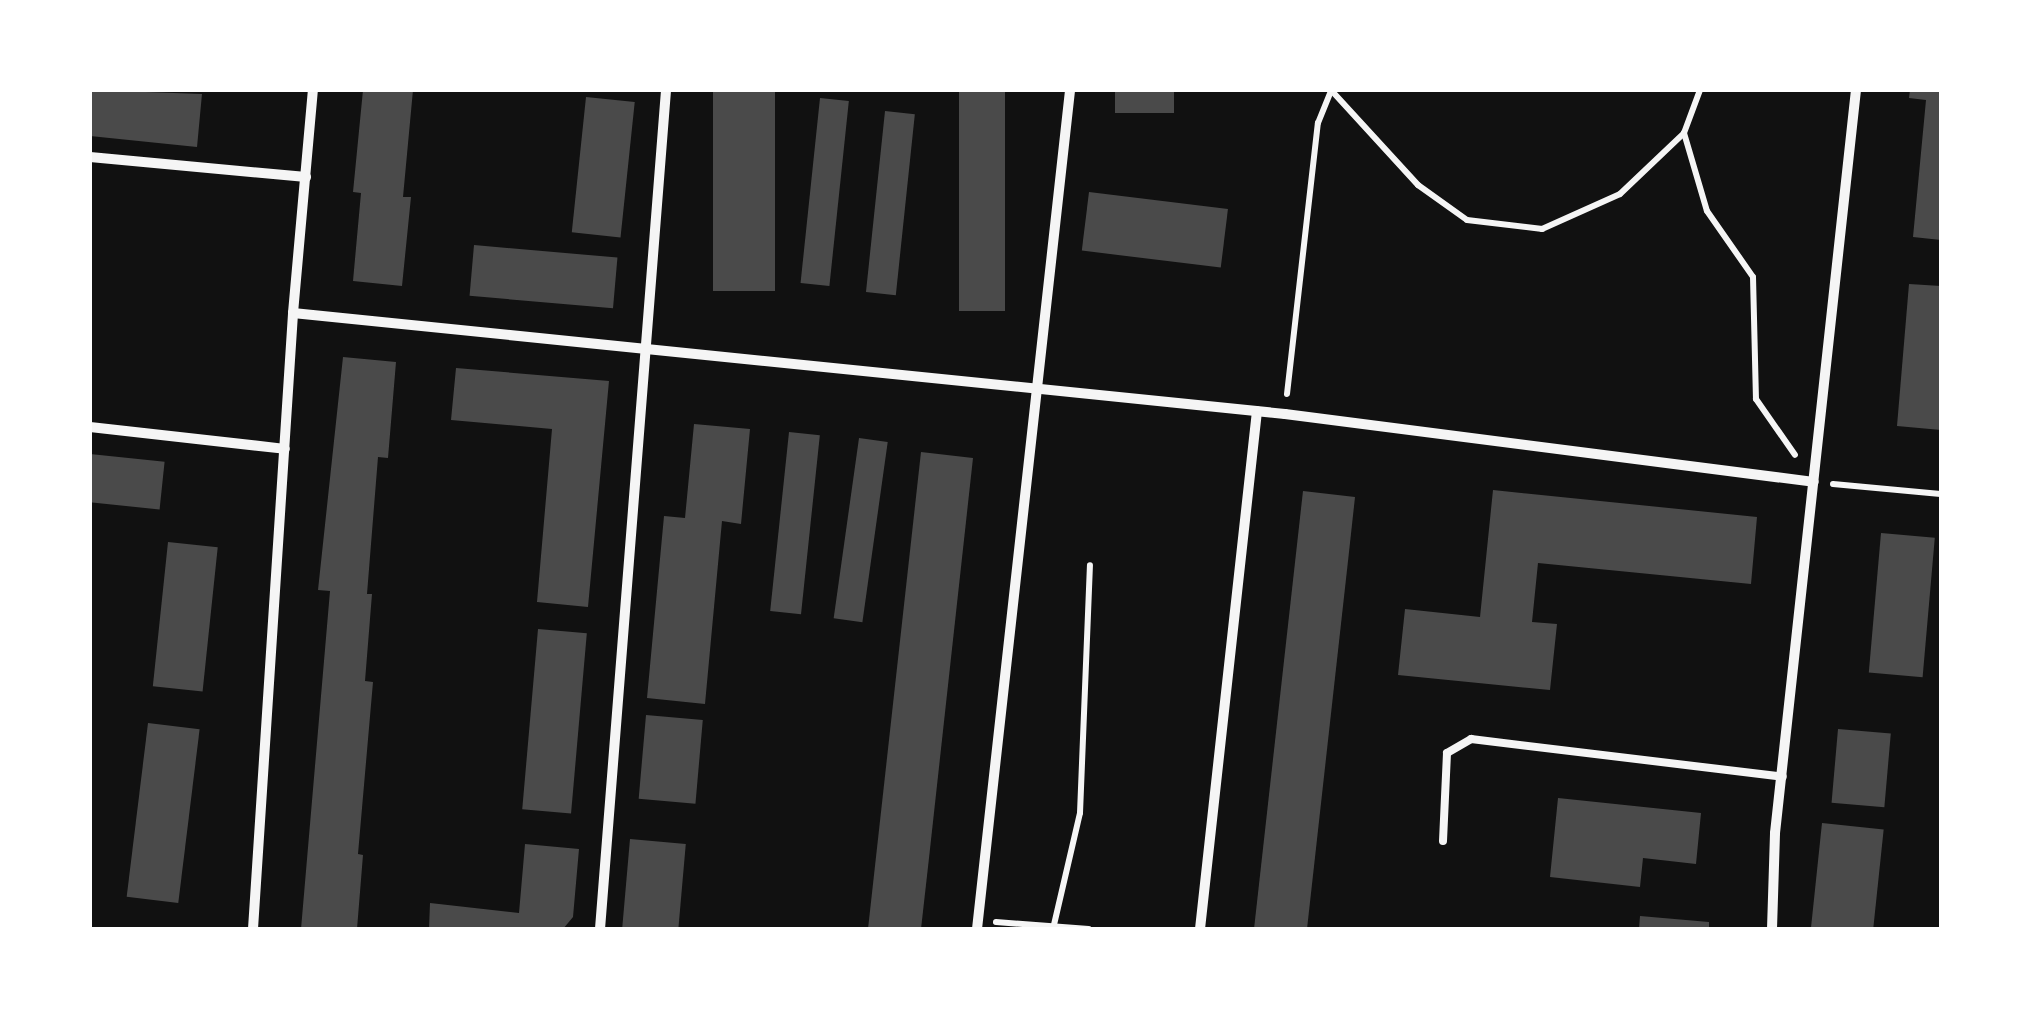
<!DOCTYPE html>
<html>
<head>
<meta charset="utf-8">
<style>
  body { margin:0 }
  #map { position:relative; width:2031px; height:1019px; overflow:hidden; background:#111; font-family:"DM Sans",sans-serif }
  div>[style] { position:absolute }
  .building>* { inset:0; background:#4a4a4a; transform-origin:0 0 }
  .path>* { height:6px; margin:-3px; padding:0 3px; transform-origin:3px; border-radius:3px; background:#f5f5f5 }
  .service>* { height:8px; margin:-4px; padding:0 4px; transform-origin:4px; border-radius:4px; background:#f5f5f5 }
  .minor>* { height:10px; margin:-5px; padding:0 5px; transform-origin:5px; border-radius:5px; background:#f5f5f5 }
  span { translate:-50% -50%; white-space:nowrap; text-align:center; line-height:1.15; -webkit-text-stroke:8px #fff; paint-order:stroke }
  .frame { position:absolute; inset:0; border:92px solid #fff; pointer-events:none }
</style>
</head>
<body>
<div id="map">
  <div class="building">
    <i style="clip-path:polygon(90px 90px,202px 94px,197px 147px,90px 136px)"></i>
    <i style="clip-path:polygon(363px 90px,413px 90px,403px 197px,411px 197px,402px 286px,353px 281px,361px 193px,353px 192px)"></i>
    <i style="left:713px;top:90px;width:62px;height:201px"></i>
    <i style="left:959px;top:90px;width:46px;height:221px"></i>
    <i style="left:1115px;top:90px;width:59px;height:23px"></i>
    <i style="clip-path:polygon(1910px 90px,1941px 90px,1941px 240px,1913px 237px,1926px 100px,1909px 98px)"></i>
    <i style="left:586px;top:97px;width:49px;height:136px;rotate:6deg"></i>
    <i style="left:820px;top:98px;width:29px;height:186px;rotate:6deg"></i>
    <i style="left:885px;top:111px;width:30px;height:182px;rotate:6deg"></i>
    <i style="left:1089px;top:192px;width:140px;height:59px;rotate:7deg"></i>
    <i style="left:474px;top:245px;width:144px;height:51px;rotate:5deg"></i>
    <i style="clip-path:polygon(1909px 284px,1941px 286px,1941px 430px,1897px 426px)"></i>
    <i style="clip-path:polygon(343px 357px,396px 362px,388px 458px,378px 457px,367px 594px,372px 594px,365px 681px,373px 682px,358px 854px,363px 855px,357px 929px,301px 929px,330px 591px,318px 590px)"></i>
    <i style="clip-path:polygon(456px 368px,609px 381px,588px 607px,537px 602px,552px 429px,451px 420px)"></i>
    <i style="clip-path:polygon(694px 424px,750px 429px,741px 524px,722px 521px,705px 704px,647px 698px,664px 516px,685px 518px)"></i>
    <i style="left:789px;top:432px;width:31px;height:180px;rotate:6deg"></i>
    <i style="left:859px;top:438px;width:29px;height:182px;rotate:8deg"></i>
    <i style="clip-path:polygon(921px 452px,973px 458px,929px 858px,921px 929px,868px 929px)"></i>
    <i style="left:90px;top:454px;width:75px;height:48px;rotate:6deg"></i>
    <i style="clip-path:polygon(1493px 490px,1757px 517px,1751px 584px,1538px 563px,1532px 622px,1557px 624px,1550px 690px,1398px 675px,1405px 609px,1480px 617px)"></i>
    <i style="clip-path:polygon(1303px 491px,1355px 497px,1348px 561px,1307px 929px,1254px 929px)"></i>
    <i style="left:1881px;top:533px;width:54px;height:140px;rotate:5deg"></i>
    <i style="left:168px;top:542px;width:50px;height:145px;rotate:6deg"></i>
    <i style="left:538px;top:629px;width:49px;height:181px;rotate:5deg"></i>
    <i style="left:646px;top:715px;width:57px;height:84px;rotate:5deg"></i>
    <i style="left:148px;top:723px;width:52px;height:175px;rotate:7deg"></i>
    <i style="left:1838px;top:729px;width:53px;height:74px;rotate:5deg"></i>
    <i style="clip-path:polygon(1558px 798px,1701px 813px,1696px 864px,1643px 858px,1640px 887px,1550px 877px)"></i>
    <i style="left:1822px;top:823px;width:62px;height:106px;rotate:6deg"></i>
    <i style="left:630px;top:839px;width:56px;height:90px;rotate:5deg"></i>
    <i style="clip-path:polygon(525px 844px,579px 849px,573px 917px,563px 929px,429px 929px,430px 903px,519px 913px)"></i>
    <i style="clip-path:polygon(1640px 916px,1709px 922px,1709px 929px,1639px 929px)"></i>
  </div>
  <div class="path">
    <i style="left:1331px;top:90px;width:129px;rotate:47.5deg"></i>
    <i style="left:1418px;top:185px;width:60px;rotate:35.5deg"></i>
    <i style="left:1467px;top:220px;width:76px;rotate:6.8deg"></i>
    <i style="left:1542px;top:229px;width:85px;rotate:-24.2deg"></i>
    <i style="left:1620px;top:194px;width:88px;rotate:-43.6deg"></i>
    <i style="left:1684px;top:133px;width:46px;rotate:-69.6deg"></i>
    <i style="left:1684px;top:133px;width:81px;rotate:73.6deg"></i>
    <i style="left:1707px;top:211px;width:80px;rotate:55.1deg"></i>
    <i style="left:1753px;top:277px;width:122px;rotate:88.6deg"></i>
    <i style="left:1756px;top:399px;width:68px;rotate:55.1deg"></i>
    <i style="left:1287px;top:394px;width:273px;rotate:-83.5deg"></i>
    <i style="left:1318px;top:123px;width:35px;rotate:-68deg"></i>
    <i style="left:1833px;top:484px;width:108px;rotate:5.3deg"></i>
    <i style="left:996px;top:922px;width:93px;rotate:4.3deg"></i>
    <i style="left:1053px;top:929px;width:119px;rotate:-76.9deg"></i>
    <i style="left:1080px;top:813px;width:248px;rotate:-87.7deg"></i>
  </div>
  <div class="service">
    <i style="left:1443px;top:841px;width:88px;rotate:-87.4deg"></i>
    <i style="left:1447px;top:753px;width:28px;rotate:-30deg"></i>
    <i style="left:1471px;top:739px;width:314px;rotate:6.9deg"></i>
  </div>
  <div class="minor">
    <i style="left:90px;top:157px;width:217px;rotate:5.3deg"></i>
    <i style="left:293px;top:313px;width:997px;rotate:5.81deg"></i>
    <i style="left:1285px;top:414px;width:533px;rotate:7.32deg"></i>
    <i style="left:90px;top:427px;width:196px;rotate:6.4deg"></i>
    <i style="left:253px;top:929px;width:617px;rotate:-86.28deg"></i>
    <i style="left:293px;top:313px;width:224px;rotate:-84.9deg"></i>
    <i style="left:600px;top:929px;width:842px;rotate:-85.5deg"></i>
    <i style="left:977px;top:929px;width:844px;rotate:-83.67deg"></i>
    <i style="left:1200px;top:929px;width:521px;rotate:-83.72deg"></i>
    <i style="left:1772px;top:929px;width:96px;rotate:-88.2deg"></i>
    <i style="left:1775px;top:833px;width:747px;rotate:-83.78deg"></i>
  </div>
  <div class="frame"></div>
</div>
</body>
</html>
